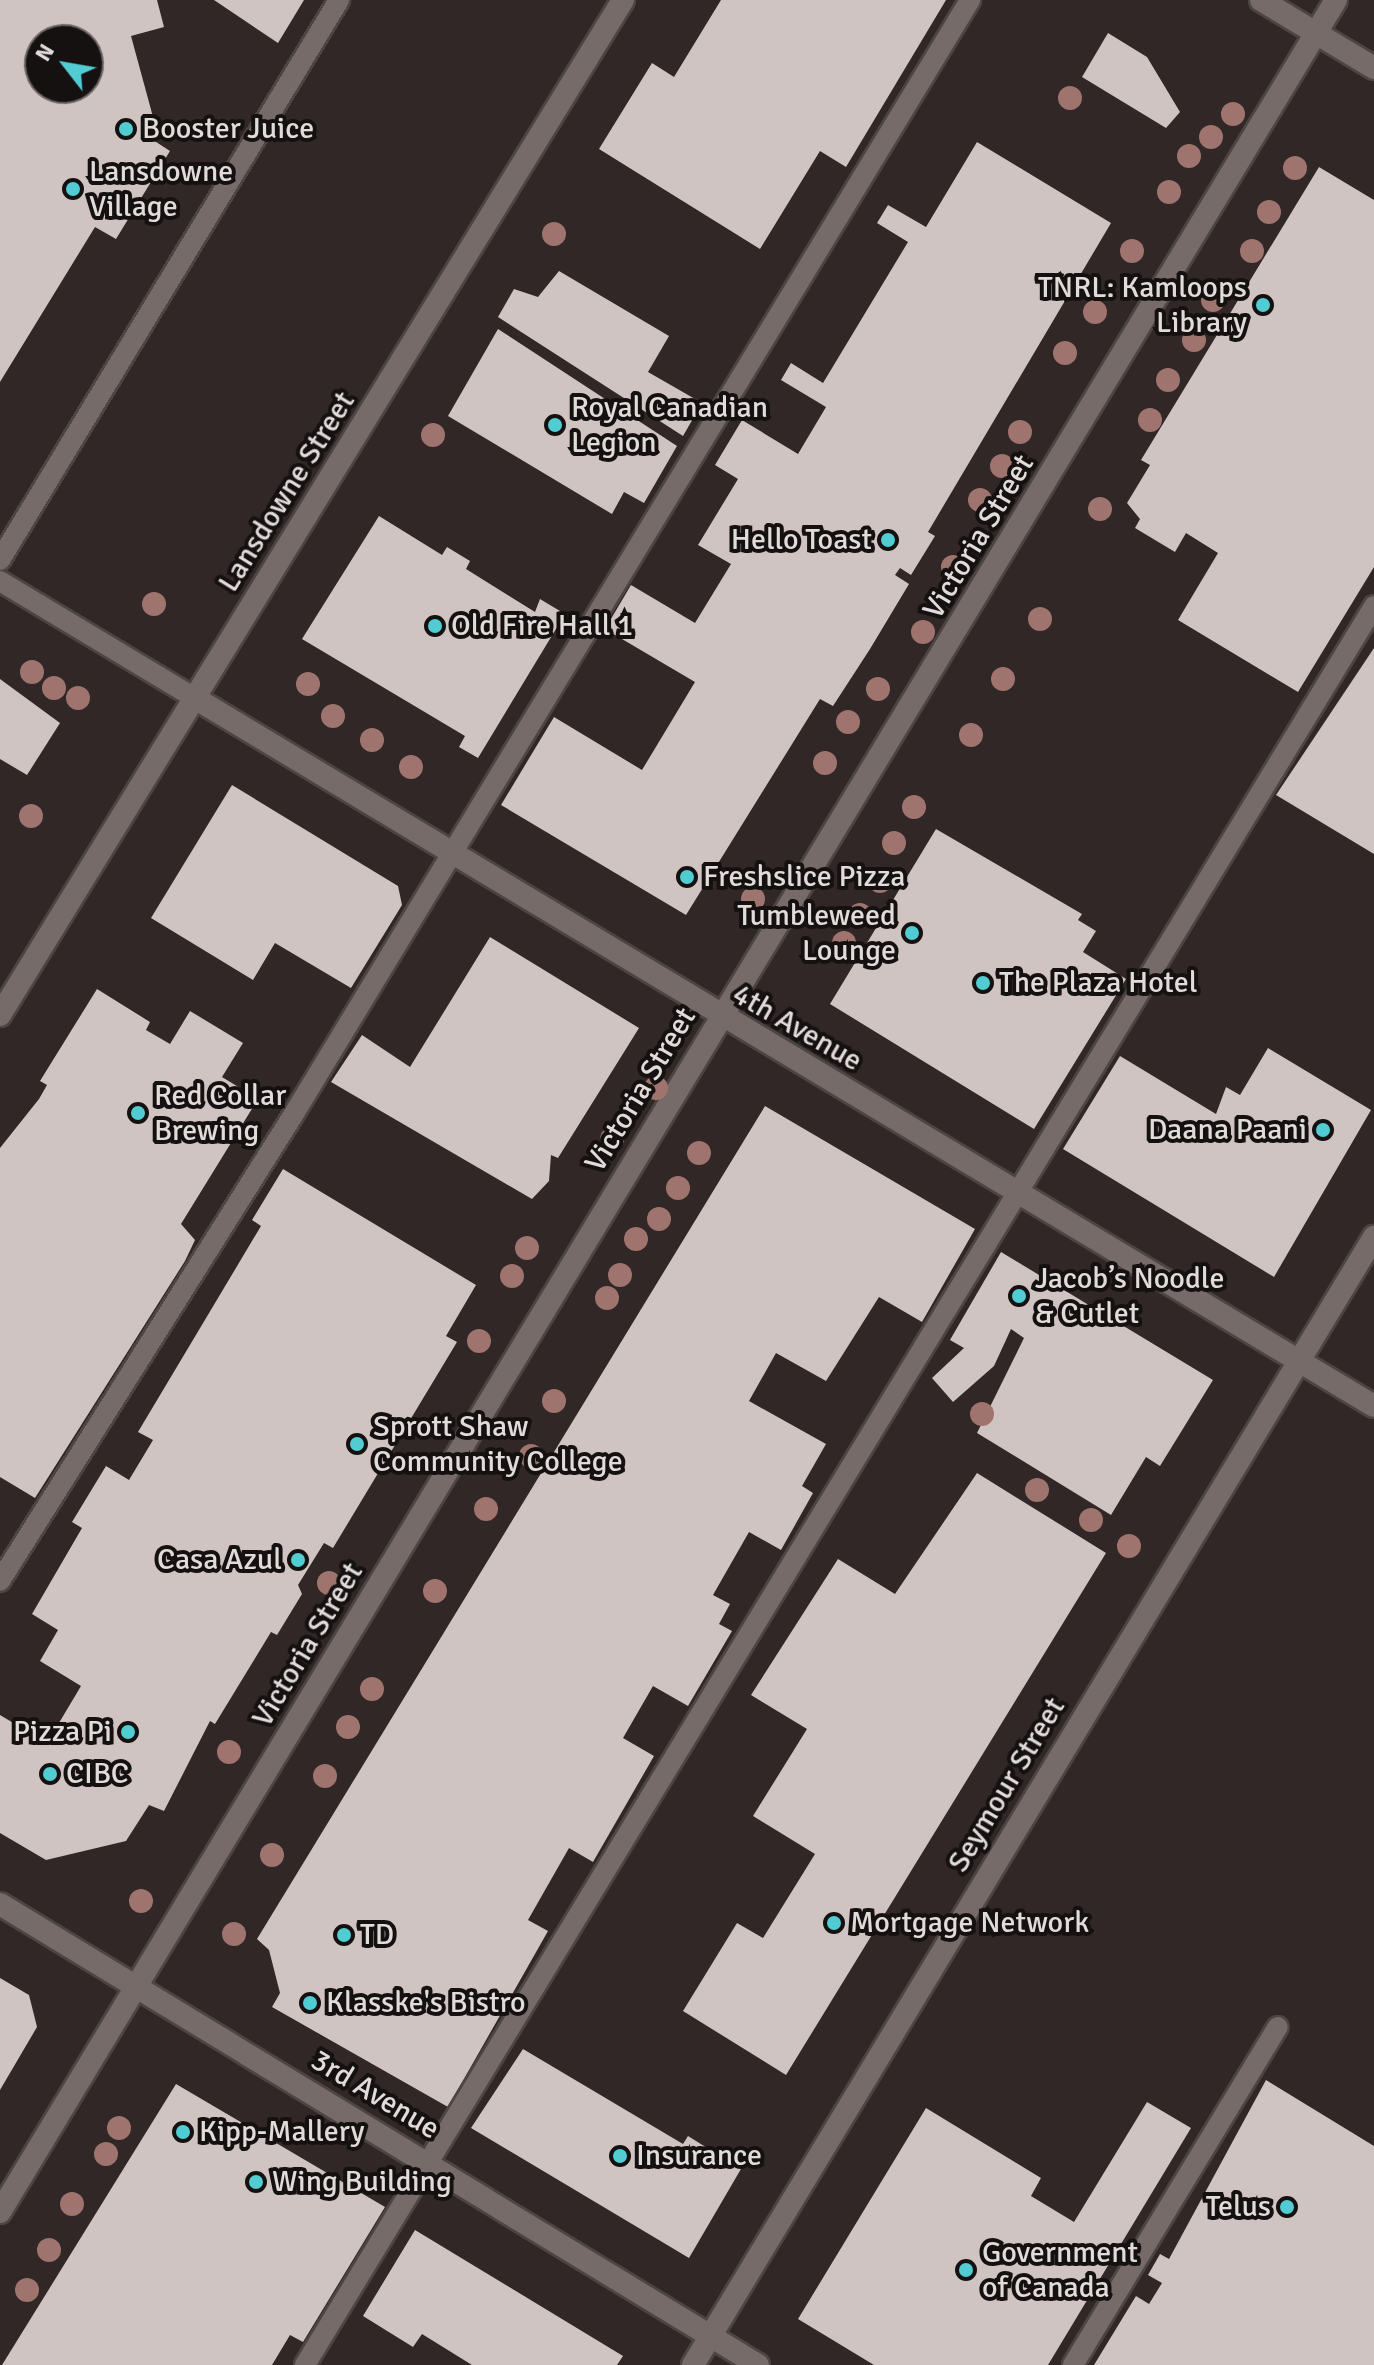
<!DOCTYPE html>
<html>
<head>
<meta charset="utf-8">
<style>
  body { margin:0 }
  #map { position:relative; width:1374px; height:2365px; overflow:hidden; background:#302726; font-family:Signika,sans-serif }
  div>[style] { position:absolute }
  .building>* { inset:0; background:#d0c4c2 }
  .roads { filter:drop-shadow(2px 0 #4c4544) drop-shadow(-2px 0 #4c4544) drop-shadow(0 2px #4c4544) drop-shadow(0 -2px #4c4544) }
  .service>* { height:20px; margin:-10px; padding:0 10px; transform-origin:10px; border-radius:10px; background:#766b69 }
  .minor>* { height:22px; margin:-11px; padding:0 11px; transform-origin:11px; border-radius:11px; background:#766b69 }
  .tertiary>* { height:22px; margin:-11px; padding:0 11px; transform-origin:11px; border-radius:11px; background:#766b69 }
  .secondary>* { height:22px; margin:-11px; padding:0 11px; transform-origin:11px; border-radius:11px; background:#766b69 }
  .trees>* { width:24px; height:24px; margin:-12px; border-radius:50%; background:#9f746f }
  .dots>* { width:22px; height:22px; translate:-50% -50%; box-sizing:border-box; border:4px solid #151110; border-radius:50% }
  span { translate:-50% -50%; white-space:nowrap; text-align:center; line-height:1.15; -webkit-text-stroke:8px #151110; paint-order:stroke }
  .poi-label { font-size:30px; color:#e1dbda }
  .left { translate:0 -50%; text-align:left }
  .right { translate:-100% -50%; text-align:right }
  .street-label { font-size:30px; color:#e1dbda }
  .north { position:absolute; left:24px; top:24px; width:80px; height:80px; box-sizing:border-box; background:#151110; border:2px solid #676261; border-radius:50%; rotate:301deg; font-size:22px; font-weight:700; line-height:32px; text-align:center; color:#e1dbda }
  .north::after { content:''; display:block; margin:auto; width:28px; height:36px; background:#51ccd2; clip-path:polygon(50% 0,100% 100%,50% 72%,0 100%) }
</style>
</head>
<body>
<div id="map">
  <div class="building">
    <i style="clip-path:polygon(evenodd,0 0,157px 0,164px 27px,131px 36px,156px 128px,150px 138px,170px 151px,116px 239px,95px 227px,0 382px,0 0,40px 40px,88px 40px,88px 88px,40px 88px,40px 40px)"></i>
    <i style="clip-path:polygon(214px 0,304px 0,278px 43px)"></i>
    <i style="clip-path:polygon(721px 0,946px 0,846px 167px,820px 151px,760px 249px,599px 149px,652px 63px,674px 77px)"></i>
    <i style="clip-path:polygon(1108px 33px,1147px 57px,1180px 112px,1166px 128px,1082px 77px)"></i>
    <i style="clip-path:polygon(977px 142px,1111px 223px,928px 532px,935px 536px,911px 575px,900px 568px,895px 575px,909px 584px,870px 649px,833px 706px,820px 699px,686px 915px,501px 805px,554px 717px,642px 770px,695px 682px,605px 629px,631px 585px,695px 623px,731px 564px,698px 545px,738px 479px,715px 465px,742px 420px,798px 454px,826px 407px,781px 380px,791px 363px,823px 383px,908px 242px,877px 223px,888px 205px,926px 227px)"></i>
    <i style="clip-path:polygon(1319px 167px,1374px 200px,1374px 567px,1298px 692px,1178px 620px,1218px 553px,1186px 533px,1175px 552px,1135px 528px,1140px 519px,1127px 503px,1150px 465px,1141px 460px)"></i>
    <i style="clip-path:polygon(559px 271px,669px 336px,648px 372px,702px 403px,683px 436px,498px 317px,514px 289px,538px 297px)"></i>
    <i style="clip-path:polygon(498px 329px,677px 446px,644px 503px,624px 492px,612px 514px,448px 416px)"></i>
    <i style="clip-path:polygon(379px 516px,442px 555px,447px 547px,470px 561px,466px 569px,535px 612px,540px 599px,565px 614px,478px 758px,459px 747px,465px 736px,302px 639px)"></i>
    <i style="clip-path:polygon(1374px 648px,1374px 854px,1276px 795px)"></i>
    <i style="clip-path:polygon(0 679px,60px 723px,27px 775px,0 759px)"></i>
    <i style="clip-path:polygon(232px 785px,398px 886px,402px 905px,351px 988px,275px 943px,253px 980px,151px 918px)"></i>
    <i style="clip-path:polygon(936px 829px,1082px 914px,1078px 920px,1096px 931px,1083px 952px,1126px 979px,1034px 1129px,830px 1004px)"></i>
    <i style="clip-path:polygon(490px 937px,639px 1028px,558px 1158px,551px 1155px,549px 1181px,532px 1199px,331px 1082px,362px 1035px,410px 1067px)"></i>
    <i style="clip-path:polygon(97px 989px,150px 1022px,146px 1030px,170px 1044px,190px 1011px,243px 1043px,222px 1077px,258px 1099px,181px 1224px,195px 1240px,185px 1261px,35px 1498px,0 1477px,0 1148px,39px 1099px,47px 1085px,40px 1081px)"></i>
    <i style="clip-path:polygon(1268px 1048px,1371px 1110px,1274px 1277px,1063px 1149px,1120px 1056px,1216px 1114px,1226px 1087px,1240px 1095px)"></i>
    <i style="clip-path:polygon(765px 1106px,975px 1229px,922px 1322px,879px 1297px,826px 1381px,776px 1353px,749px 1401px,826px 1444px,802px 1486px,813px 1493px,781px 1550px,749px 1532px,713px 1595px,730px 1604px,719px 1624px,732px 1631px,688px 1706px,653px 1686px,623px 1738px,654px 1756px,593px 1862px,569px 1848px,528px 1920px,548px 1931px,448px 2107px,272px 2007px,280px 1993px,269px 1950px,257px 1939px)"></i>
    <i style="clip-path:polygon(283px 1169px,476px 1285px,446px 1336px,457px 1342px,333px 1548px,324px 1543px,298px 1585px,302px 1594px,277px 1635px,271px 1632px,215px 1724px,210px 1721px,164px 1811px,149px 1805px,126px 1841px,46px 1860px,0 1833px,0 1715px,47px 1743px,81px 1686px,40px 1661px,58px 1630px,32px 1614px,82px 1528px,72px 1522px,106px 1466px,129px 1480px,153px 1440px,138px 1432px,261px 1226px,252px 1220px)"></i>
    <i style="clip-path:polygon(1001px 1252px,1213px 1380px,1160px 1466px,1146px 1457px,1111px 1515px,977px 1433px,1024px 1338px,1011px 1329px,994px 1366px,953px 1402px,932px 1378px,964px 1348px,950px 1340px)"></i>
    <i style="clip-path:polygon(977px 1473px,1106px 1553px,786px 2075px,683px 2011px,737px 1923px,763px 1938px,815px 1854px,753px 1816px,807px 1729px,751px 1695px,838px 1559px,895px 1594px)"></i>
    <i style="clip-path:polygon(0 1978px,29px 1995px,37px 2027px,0 2090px)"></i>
    <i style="clip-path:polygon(523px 2049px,683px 2144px,688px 2136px,741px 2169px,689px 2258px,471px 2128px)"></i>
    <i style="clip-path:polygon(1266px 2080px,1374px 2146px,1374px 2365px,1094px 2365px,1136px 2296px,1149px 2304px,1162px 2283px,1148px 2275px,1160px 2254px,1169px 2259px)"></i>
    <i style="clip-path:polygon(176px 2084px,385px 2207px,303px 2342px,290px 2335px,272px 2365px,2px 2365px)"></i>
    <i style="clip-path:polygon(1147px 2102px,1191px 2128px,1048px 2365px,874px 2365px,798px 2319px,926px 2108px,1041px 2178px,1031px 2196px,1074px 2222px)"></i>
    <i style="clip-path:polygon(415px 2230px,623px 2356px,617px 2365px,472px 2365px,422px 2334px,413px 2347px,363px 2316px)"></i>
  </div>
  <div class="roads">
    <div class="service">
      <i style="left:0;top:560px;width:655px;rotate:-58.81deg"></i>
      <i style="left:0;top:581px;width:225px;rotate:31deg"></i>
      <i style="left:0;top:1581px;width:548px;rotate:-57.82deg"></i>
      <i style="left:292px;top:1117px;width:1307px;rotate:-58.74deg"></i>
      <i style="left:305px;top:2365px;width:2058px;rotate:-58.71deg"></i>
      <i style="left:1073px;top:2365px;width:395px;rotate:-58.8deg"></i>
    </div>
    <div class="minor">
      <i style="left:1261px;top:0;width:132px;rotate:31deg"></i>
    </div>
    <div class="tertiary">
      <i style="left:193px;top:697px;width:1377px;rotate:30.98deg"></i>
      <i style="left:0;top:1904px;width:887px;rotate:31.31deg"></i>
      <i style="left:0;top:2212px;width:2584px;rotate:-58.87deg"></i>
    </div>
    <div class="secondary">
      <i style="left:0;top:1015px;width:1191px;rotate:-58.46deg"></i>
      <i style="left:693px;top:2365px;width:1318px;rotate:-58.88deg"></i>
    </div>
  </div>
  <div class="trees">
    <i style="left:1070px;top:98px"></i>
    <i style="left:1233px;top:114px"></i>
    <i style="left:1211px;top:137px"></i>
    <i style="left:1189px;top:156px"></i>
    <i style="left:1295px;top:168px"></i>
    <i style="left:1169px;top:192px"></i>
    <i style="left:1269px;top:212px"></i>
    <i style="left:554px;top:234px"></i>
    <i style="left:1132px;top:251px"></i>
    <i style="left:1252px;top:251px"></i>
    <i style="left:1213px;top:300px"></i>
    <i style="left:1095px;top:312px"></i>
    <i style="left:1194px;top:340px"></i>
    <i style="left:1065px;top:353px"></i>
    <i style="left:1168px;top:380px"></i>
    <i style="left:1150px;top:420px"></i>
    <i style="left:1020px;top:432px"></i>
    <i style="left:433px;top:435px"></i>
    <i style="left:1002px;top:466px"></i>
    <i style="left:980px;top:500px"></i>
    <i style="left:1100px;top:509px"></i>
    <i style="left:953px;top:567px"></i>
    <i style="left:154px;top:604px"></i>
    <i style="left:1040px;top:619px"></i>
    <i style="left:923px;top:632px"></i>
    <i style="left:32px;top:672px"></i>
    <i style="left:1003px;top:679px"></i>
    <i style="left:308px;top:684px"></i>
    <i style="left:54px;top:688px"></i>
    <i style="left:878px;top:689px"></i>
    <i style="left:78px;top:698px"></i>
    <i style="left:333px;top:716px"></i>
    <i style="left:848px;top:722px"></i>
    <i style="left:971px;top:735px"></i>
    <i style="left:372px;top:740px"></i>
    <i style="left:825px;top:763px"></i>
    <i style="left:411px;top:767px"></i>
    <i style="left:914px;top:807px"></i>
    <i style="left:31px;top:816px"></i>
    <i style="left:894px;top:843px"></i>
    <i style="left:880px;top:881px"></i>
    <i style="left:753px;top:899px"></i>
    <i style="left:860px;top:915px"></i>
    <i style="left:844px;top:943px"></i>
    <i style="left:656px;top:1088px"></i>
    <i style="left:612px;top:1139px"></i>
    <i style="left:699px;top:1153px"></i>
    <i style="left:678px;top:1188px"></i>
    <i style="left:659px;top:1219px"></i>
    <i style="left:636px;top:1239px"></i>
    <i style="left:527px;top:1248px"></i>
    <i style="left:620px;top:1275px"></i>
    <i style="left:512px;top:1276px"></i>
    <i style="left:607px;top:1298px"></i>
    <i style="left:479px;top:1341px"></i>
    <i style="left:554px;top:1401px"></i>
    <i style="left:982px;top:1414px"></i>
    <i style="left:531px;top:1456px"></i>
    <i style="left:1037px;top:1490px"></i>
    <i style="left:486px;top:1509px"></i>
    <i style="left:1091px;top:1520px"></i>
    <i style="left:1129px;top:1546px"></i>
    <i style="left:329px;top:1583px"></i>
    <i style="left:435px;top:1591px"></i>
    <i style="left:372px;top:1689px"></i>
    <i style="left:348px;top:1727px"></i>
    <i style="left:229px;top:1752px"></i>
    <i style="left:325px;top:1776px"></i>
    <i style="left:272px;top:1855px"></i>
    <i style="left:141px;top:1901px"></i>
    <i style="left:234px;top:1934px"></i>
    <i style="left:119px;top:2128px"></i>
    <i style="left:106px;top:2154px"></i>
    <i style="left:72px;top:2204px"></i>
    <i style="left:49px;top:2250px"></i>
    <i style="left:27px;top:2290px"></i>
  </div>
  <div class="dots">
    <i style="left:126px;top:129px;background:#51ccd2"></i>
    <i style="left:73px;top:189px;background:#51ccd2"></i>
    <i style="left:1263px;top:305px;background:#51ccd2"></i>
    <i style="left:555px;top:425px;background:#51ccd2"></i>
    <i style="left:888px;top:540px;background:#51ccd2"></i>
    <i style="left:435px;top:626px;background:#51ccd2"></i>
    <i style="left:687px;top:877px;background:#51ccd2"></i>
    <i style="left:912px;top:933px;background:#51ccd2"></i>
    <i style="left:983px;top:983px;background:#51ccd2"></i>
    <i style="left:138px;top:1113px;background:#51ccd2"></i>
    <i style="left:1323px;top:1130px;background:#51ccd2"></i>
    <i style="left:1019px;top:1296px;background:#51ccd2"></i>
    <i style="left:357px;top:1444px;background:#51ccd2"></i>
    <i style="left:298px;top:1560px;background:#51ccd2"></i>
    <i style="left:128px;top:1732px;background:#51ccd2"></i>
    <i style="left:50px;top:1774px;background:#51ccd2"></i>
    <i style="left:834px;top:1923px;background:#51ccd2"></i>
    <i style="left:344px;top:1935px;background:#51ccd2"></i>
    <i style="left:310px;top:2003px;background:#51ccd2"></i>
    <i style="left:183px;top:2132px;background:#51ccd2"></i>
    <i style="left:620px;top:2156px;background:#51ccd2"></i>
    <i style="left:256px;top:2182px;background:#51ccd2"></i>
    <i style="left:1287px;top:2207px;background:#51ccd2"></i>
    <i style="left:966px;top:2270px;background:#51ccd2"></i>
  </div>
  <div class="poi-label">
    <span class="left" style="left:142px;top:129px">Booster Juice</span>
    <span class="left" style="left:89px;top:189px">Lansdowne<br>Village</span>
    <span class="right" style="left:1247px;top:305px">TNRL: Kamloops<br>Library</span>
    <span class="left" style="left:571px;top:425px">Royal Canadian<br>Legion</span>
    <span class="right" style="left:872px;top:540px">Hello Toast</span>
    <span class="left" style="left:451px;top:626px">Old Fire Hall 1</span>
    <span class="left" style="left:703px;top:877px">Freshslice Pizza</span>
    <span class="right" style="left:896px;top:933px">Tumbleweed<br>Lounge</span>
    <span class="left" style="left:999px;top:983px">The Plaza Hotel</span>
    <span class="left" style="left:154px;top:1113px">Red Collar<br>Brewing</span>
    <span class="right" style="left:1307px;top:1130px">Daana Paani</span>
    <span class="left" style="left:1035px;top:1296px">Jacob’s Noodle<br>&amp; Cutlet</span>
    <span class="left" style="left:373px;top:1444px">Sprott Shaw<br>Community College</span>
    <span class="right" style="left:282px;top:1560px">Casa Azul</span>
    <span class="right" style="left:112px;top:1732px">Pizza Pi</span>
    <span class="left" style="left:66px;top:1774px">CIBC</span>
    <span class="left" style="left:850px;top:1923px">Mortgage Network</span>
    <span class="left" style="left:360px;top:1935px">TD</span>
    <span class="left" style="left:326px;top:2003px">Klasske's Bistro</span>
    <span class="left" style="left:199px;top:2132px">Kipp-Mallery</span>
    <span class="left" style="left:636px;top:2156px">Insurance</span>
    <span class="left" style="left:272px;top:2182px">Wing Building</span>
    <span class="right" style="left:1271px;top:2207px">Telus</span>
    <span class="left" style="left:982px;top:2270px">Government<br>of Canada</span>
  </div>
  <div class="street-label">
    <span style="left:287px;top:492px;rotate:-58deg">Lansdowne Street</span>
    <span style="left:979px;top:537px;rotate:-59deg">Victoria Street</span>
    <span style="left:797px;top:1028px;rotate:30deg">4th Avenue</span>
    <span style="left:641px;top:1090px;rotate:-59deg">Victoria Street</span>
    <span style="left:308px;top:1645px;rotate:-59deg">Victoria Street</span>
    <span style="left:1007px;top:1785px;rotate:-59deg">Seymour Street</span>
    <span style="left:375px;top:2095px;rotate:31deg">3rd Avenue</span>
  </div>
  <div class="north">N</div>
</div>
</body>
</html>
